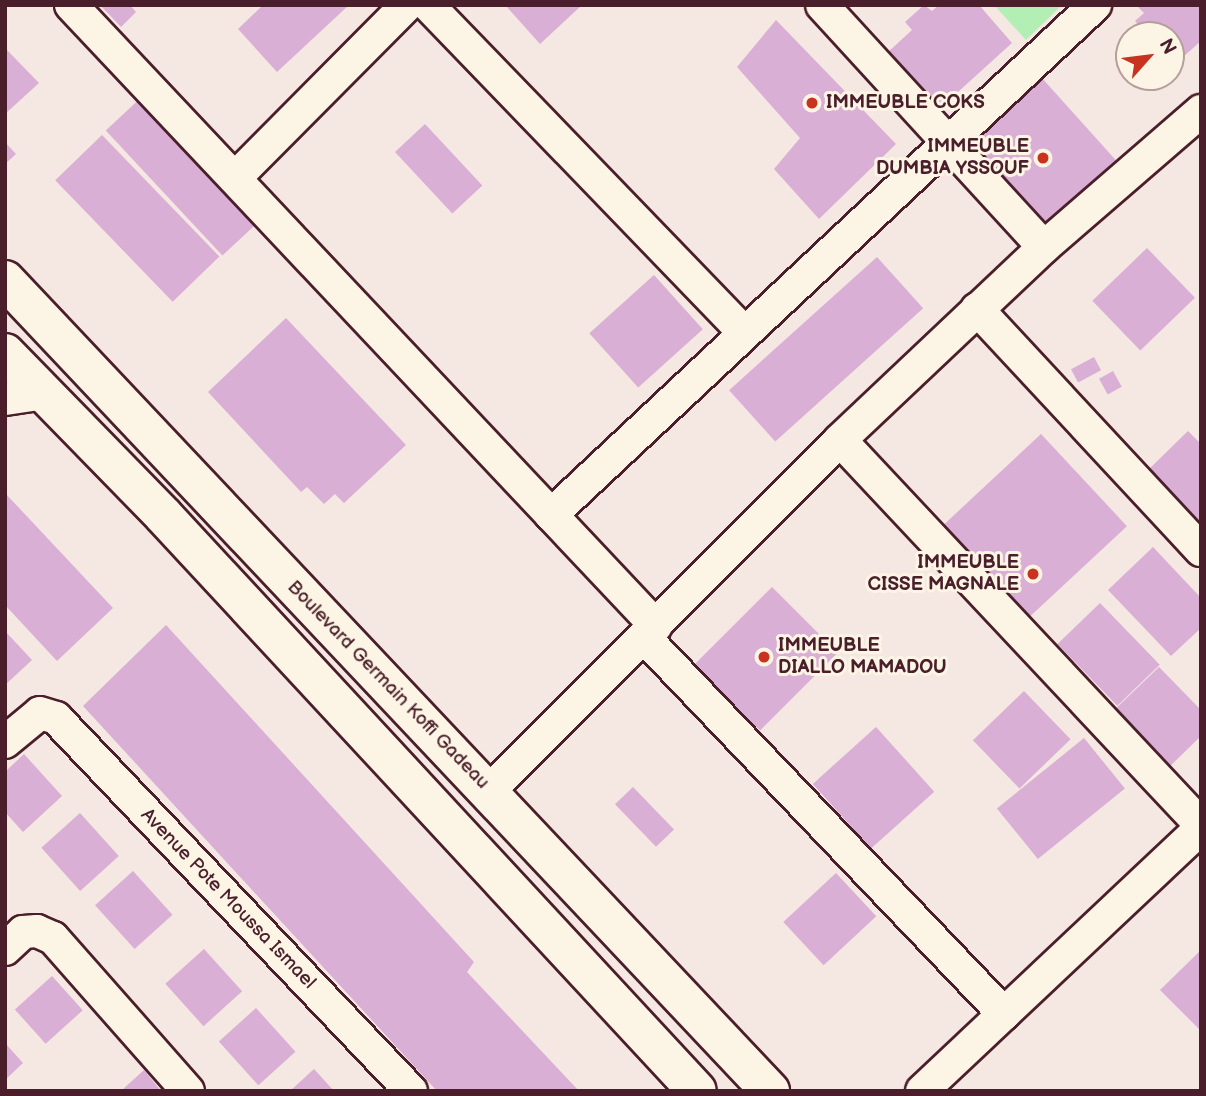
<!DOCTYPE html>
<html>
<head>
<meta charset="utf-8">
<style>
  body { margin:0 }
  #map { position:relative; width:1206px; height:1096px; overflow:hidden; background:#f5e7e2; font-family:"Balsamiq Sans",sans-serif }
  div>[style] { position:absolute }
  .green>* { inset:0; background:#b3efb4 }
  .building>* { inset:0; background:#d9afd6; transform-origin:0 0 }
  .roads { filter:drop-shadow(2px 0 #4a1f2b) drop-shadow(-2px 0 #4a1f2b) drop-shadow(0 2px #4a1f2b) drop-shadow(0 -2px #4a1f2b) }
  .minor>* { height:32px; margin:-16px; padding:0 16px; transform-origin:16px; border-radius:16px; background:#fcf5e5 }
  .major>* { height:38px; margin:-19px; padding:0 19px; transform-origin:19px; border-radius:19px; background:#fcf5e5 }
  .dots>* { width:19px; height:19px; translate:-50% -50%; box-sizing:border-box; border:4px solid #fcf5e5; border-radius:50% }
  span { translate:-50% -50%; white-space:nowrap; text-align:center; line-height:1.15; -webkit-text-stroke:6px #fcf5e5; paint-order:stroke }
  .poi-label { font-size:19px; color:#4a1f2b; font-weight:700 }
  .left { translate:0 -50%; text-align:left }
  .right { translate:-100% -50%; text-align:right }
  .street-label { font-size:19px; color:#4a1f2b }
  .frame { position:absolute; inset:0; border:7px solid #4a1f2b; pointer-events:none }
  .north { position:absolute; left:1115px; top:21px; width:70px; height:70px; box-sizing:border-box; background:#fcf5e5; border:2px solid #b59f9b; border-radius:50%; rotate:62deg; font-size:19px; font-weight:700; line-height:28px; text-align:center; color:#4a1f2b }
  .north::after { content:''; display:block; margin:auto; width:24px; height:32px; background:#c8321e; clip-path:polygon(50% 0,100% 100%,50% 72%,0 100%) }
</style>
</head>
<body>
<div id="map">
  <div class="green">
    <i style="clip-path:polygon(994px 5px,1062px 5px,1026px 40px)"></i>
  </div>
  <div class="building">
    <i style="clip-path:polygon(100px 5px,130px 5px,136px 12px,121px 27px)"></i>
    <i style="clip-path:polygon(263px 5px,349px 5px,277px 72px,238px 29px)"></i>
    <i style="clip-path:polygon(505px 5px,582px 5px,540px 44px)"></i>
    <i style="clip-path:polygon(924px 5px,932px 11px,939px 5px,979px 5px,1012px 43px,938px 110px,887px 53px,912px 30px,905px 22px)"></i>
    <i style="clip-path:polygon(1136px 5px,1201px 5px,1201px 41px,1174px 65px,1171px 61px,1171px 35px,1148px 35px,1135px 21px,1144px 13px)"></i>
    <i style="clip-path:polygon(776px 20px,896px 144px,819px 219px,774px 169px,800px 138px,737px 67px)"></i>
    <i style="clip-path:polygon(5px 48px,39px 83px,5px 114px)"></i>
    <i style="left:1041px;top:77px;width:119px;height:105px;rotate:48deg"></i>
    <i style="left:146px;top:93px;width:171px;height:55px;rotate:47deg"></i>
    <i style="left:425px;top:124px;width:84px;height:41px;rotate:47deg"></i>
    <i style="left:102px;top:135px;width:169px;height:65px;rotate:46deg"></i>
    <i style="clip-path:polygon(5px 142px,16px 154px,5px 164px)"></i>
    <i style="left:1147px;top:248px;width:69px;height:76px;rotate:46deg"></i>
    <i style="left:877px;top:257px;width:69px;height:199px;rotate:48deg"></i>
    <i style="left:654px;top:275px;width:73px;height:87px;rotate:48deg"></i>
    <i style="clip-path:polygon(286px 318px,406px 445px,344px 503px,335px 494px,324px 504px,307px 487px,301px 492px,208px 392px)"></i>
    <i style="left:1094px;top:357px;width:15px;height:26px;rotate:62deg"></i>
    <i style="left:1113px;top:371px;width:18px;height:16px;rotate:61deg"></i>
    <i style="clip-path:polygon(1188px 431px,1201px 444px,1201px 525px,1198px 528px,1145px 473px)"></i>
    <i style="left:1041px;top:434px;width:126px;height:133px;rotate:47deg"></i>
    <i style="clip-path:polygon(5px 493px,113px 608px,57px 661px,5px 605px)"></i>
    <i style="clip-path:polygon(1153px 547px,1201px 598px,1201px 628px,1171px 656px,1108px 590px)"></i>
    <i style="left:772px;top:587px;width:93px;height:110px;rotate:45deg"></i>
    <i style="left:1100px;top:603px;width:86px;height:59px;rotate:46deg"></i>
    <i style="clip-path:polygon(166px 625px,474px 962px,467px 972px,579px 1091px,437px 1091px,83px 706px)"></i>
    <i style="clip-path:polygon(5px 631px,32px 660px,5px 685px)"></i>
    <i style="clip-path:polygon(1159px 667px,1201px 710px,1201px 736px,1164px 772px,1109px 715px)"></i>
    <i style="left:1024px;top:691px;width:67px;height:71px;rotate:46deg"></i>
    <i style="left:876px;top:727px;width:87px;height:85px;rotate:48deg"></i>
    <i style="left:1084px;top:738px;width:65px;height:112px;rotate:51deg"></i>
    <i style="clip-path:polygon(24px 754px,62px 796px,23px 832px,5px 812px,5px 772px)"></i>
    <i style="left:633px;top:787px;width:59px;height:25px;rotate:46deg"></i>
    <i style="left:80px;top:813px;width:58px;height:52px;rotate:48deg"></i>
    <i style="left:133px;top:871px;width:59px;height:51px;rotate:48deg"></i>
    <i style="left:836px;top:873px;width:59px;height:72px;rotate:47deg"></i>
    <i style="left:204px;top:949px;width:57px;height:52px;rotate:48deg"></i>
    <i style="clip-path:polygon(1201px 950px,1201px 1031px,1160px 990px)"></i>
    <i style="left:52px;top:976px;width:46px;height:50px;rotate:48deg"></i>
    <i style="left:256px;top:1008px;width:59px;height:50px;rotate:48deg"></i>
    <i style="clip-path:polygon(5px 1043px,23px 1063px,5px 1080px)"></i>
    <i style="clip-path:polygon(314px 1069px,334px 1091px,290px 1091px)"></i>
    <i style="clip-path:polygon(144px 1070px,161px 1091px,121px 1091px)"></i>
  </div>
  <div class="roads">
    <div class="minor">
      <i style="left:71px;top:5px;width:853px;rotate:46.71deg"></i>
      <i style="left:428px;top:5px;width:456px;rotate:46deg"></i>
      <i style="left:822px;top:5px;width:328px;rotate:47.5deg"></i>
      <i style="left:235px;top:178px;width:244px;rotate:-45.2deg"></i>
      <i style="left:977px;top:309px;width:329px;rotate:47.1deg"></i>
      <i style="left:5px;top:399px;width:40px;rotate:-8.5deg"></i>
      <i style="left:840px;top:440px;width:528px;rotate:46.84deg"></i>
      <i style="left:551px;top:515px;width:746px;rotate:-43.15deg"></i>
      <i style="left:645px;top:638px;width:520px;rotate:46.32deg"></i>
      <i style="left:5px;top:742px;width:45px;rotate:-39.6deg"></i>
      <i style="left:40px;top:713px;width:17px;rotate:17deg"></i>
      <i style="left:56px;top:718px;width:515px;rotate:46.42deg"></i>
      <i style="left:489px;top:791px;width:496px;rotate:-45deg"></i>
      <i style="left:840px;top:440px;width:281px;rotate:-43.4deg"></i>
      <i style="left:1044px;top:247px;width:208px;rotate:-40.9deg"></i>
      <i style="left:5px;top:949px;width:25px;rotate:-43deg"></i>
      <i style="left:23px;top:932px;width:14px;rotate:-4deg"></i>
      <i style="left:37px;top:931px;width:17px;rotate:24deg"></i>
      <i style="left:53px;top:938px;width:204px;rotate:48.6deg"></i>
      <i style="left:922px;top:1091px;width:383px;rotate:-43.3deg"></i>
    </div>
    <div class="major">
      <i style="left:5px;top:280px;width:1115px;rotate:46.67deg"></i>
      <i style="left:5px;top:353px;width:226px;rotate:45.7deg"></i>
      <i style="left:163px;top:515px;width:785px;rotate:47.17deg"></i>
    </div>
  </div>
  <div class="dots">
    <i style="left:812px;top:103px;background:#c8321e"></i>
    <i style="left:1043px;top:158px;background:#c8321e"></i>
    <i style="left:1033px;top:574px;background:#c8321e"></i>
    <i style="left:764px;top:657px;background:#c8321e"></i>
  </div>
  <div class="poi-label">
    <span class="left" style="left:826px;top:103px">IMMEUBLE COKS</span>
    <span class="right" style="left:1029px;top:158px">IMMEUBLE<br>DUMBIA YSSOUF</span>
    <span class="right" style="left:1019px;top:574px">IMMEUBLE<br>CISSE MAGNALE</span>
    <span class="left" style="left:778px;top:657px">IMMEUBLE<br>DIALLO MAMADOU</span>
  </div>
  <div class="street-label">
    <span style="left:388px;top:685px;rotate:46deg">Boulevard Germain Koffi Gadeau</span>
    <span style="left:228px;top:899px;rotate:46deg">Avenue Pote Moussa Ismael</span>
  </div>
  <div class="frame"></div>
  <div class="north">N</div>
</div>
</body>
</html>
